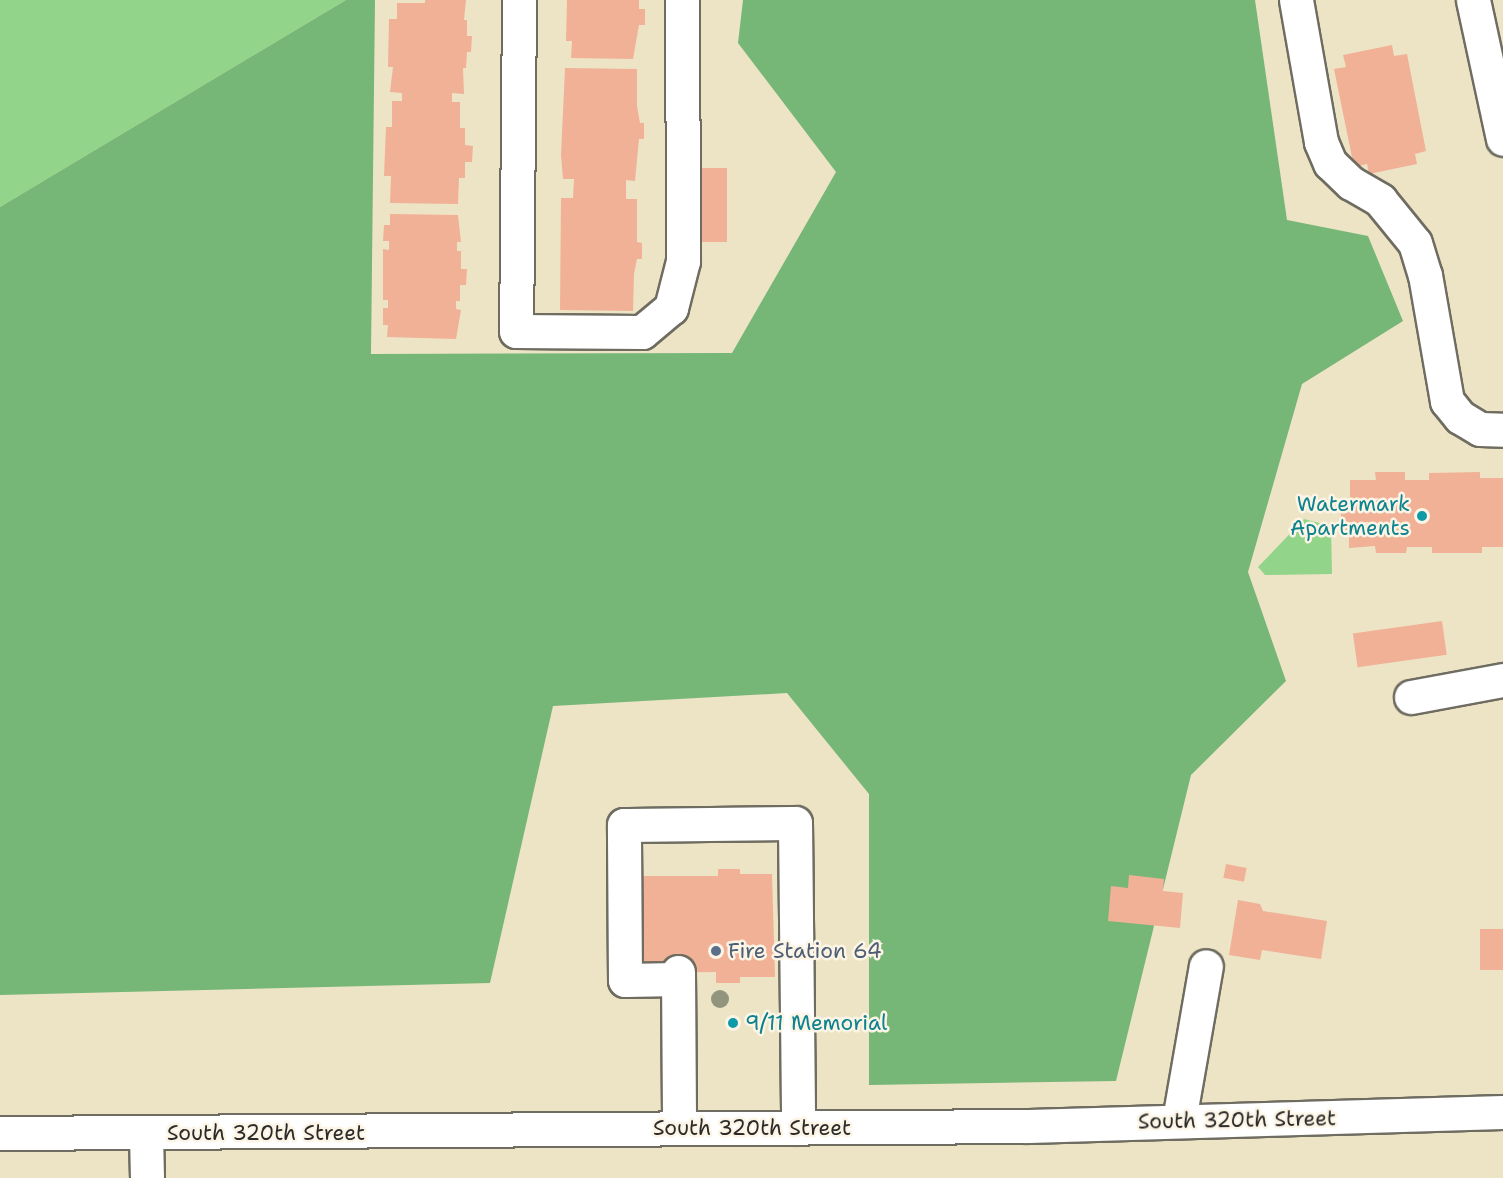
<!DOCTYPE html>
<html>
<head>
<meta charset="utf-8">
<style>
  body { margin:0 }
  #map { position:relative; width:1503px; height:1178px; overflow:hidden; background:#ede4c5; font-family:"Shantell Sans",sans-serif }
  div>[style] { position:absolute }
  .green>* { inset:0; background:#93d48b }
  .forest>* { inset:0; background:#76b677 }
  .building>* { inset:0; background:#f0b197; transform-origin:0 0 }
  .roads { filter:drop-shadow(2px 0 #6f6c61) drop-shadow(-2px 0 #6f6c61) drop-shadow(0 2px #6f6c61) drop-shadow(0 -2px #6f6c61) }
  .minor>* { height:33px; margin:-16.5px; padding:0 16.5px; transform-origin:16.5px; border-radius:16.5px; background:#fff }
  .major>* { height:33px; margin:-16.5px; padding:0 16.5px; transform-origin:16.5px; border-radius:16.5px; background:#fff }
  .trees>* { width:18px; height:18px; margin:-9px; border-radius:50%; background:#91957e }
  .dots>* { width:16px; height:16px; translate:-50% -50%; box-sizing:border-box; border:3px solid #fcf5e5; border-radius:50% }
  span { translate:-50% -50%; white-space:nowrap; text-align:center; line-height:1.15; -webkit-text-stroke:5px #fcf5e5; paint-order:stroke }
  .culture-label { font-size:21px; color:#0d838f }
  .right { translate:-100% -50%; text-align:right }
  .left { translate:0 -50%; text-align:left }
  .service-label { font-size:21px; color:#4e5e75 }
  .street-label { font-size:21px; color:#2b2b2b }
</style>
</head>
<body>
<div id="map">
  <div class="green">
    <i style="clip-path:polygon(0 0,346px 0,0 207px)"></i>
    <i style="clip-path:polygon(1304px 519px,1331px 526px,1332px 574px,1265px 575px,1258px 567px)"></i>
  </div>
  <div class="forest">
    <i style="clip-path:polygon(346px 0,375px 0,371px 354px,732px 353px,836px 172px,738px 43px,743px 0,1255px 0,1287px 220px,1368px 236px,1403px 321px,1302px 384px,1248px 572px,1286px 681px,1191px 775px,1116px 1081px,869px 1085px,869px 794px,787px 693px,553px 706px,490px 983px,0 995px,0 207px)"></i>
  </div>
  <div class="building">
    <i style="clip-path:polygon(425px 0,466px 0,464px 20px,467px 20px,467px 36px,472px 36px,471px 52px,467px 52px,466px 68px,463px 68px,464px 94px,452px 93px,452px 102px,460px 102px,460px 128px,465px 128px,465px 145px,473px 146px,472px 162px,465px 162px,465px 178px,459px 178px,458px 204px,390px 203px,391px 176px,384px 176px,386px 127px,392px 127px,392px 101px,402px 101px,402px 93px,390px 92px,393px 67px,388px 67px,389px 19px,397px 19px,397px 3px,425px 3px)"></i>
    <i style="clip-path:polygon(567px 0,639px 0,639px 9px,645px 9px,645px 25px,639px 25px,633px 59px,571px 58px,572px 41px,566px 41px)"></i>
    <i style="clip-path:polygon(1392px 45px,1394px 56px,1407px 54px,1426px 151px,1415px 154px,1417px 164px,1369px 174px,1367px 164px,1354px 167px,1334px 69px,1346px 67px,1343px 55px)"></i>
    <i style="clip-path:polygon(565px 68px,637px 69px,637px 106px,640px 123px,644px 123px,644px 139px,639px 139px,635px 181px,626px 180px,626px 199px,637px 199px,637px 242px,642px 243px,642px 259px,637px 259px,634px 274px,633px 311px,560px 310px,561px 198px,573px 198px,574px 179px,563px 179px,561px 155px)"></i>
    <i style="left:701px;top:168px;width:26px;height:74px"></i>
    <i style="clip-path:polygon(390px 214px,458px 215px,461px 242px,457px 242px,457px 251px,461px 251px,461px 269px,467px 269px,466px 285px,460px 285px,460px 301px,456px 301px,456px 309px,461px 310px,456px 339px,387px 337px,388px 325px,383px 325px,383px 308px,388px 308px,388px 300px,383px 300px,383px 249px,389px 250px,389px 241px,383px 241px,384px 225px,390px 225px)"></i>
    <i style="clip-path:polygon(1375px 472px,1405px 472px,1405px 480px,1429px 480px,1429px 473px,1480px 472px,1480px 478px,1503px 478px,1503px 547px,1482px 547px,1482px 553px,1432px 553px,1432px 547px,1407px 547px,1406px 553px,1376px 553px,1375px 546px,1349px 548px,1349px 530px,1341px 530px,1341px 501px,1350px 501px,1350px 480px,1376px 480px)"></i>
    <i style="left:1442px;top:621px;width:34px;height:90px;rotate:82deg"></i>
    <i style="left:1226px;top:864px;width:21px;height:14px;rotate:11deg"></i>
    <i style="clip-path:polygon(718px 869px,740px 869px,740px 874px,772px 874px,775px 977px,740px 977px,740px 983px,716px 983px,716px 972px,634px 973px,635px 876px,718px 876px)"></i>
    <i style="clip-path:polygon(1129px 875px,1164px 879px,1163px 891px,1183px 893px,1180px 928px,1108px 921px,1111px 886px,1128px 888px)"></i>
    <i style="clip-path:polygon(1238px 900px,1260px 904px,1263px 911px,1327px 921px,1321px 959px,1262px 950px,1260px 960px,1229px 955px)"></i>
    <i style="left:1480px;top:929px;width:23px;height:41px"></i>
  </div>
  <div class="roads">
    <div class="minor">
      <i style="left:519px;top:0;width:331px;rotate:90.5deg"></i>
      <i style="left:516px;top:331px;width:126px;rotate:0.5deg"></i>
      <i style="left:642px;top:332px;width:38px;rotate:-40deg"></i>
      <i style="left:671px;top:308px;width:49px;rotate:-75.7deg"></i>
      <i style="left:683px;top:261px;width:261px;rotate:-90.2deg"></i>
      <i style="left:1296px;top:0;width:144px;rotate:80deg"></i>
      <i style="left:1321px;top:142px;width:23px;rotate:67deg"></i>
      <i style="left:1330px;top:163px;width:29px;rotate:44deg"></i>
      <i style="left:1351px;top:183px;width:34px;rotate:30deg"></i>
      <i style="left:1380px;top:200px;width:55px;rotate:50.9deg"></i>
      <i style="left:1415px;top:243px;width:34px;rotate:73deg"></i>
      <i style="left:1425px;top:275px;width:128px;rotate:80.1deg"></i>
      <i style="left:1447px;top:401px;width:21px;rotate:51deg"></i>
      <i style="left:1460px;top:417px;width:23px;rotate:31deg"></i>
      <i style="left:1480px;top:429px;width:23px;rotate:2deg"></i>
      <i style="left:1411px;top:697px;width:94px;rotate:-10.5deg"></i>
      <i style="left:678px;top:972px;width:156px;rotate:89.6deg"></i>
      <i style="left:678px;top:979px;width:53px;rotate:178.9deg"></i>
      <i style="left:625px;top:980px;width:155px;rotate:-90.4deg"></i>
      <i style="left:624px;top:825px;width:171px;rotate:-0.7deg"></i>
      <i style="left:795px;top:823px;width:305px;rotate:89.4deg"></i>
      <i style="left:1179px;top:1120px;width:156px;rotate:-80.1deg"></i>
      <i style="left:146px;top:1134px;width:44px;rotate:88.7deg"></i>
    </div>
    <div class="major">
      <i style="left:1473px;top:0;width:142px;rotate:77.8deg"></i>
      <i style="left:0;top:1133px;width:1028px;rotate:-0.39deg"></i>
      <i style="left:1028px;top:1126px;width:475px;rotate:-1.7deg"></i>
    </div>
  </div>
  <div class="trees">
    <i style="left:720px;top:999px"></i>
  </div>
  <div class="dots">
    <i style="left:1422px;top:516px;background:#0f9aa8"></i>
    <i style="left:716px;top:951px;background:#5c6f8a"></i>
    <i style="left:733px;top:1023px;background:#0f9aa8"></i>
  </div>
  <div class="culture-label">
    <span class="right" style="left:1410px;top:516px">Watermark<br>Apartments</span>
    <span class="left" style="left:745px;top:1023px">9/11 Memorial</span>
  </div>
  <div class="service-label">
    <span class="left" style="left:728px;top:951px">Fire Station 64</span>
  </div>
  <div class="street-label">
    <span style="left:1237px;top:1120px;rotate:-1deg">South 320th Street</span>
    <span style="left:752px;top:1128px">South 320th Street</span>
    <span style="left:266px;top:1133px">South 320th Street</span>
  </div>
</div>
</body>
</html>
